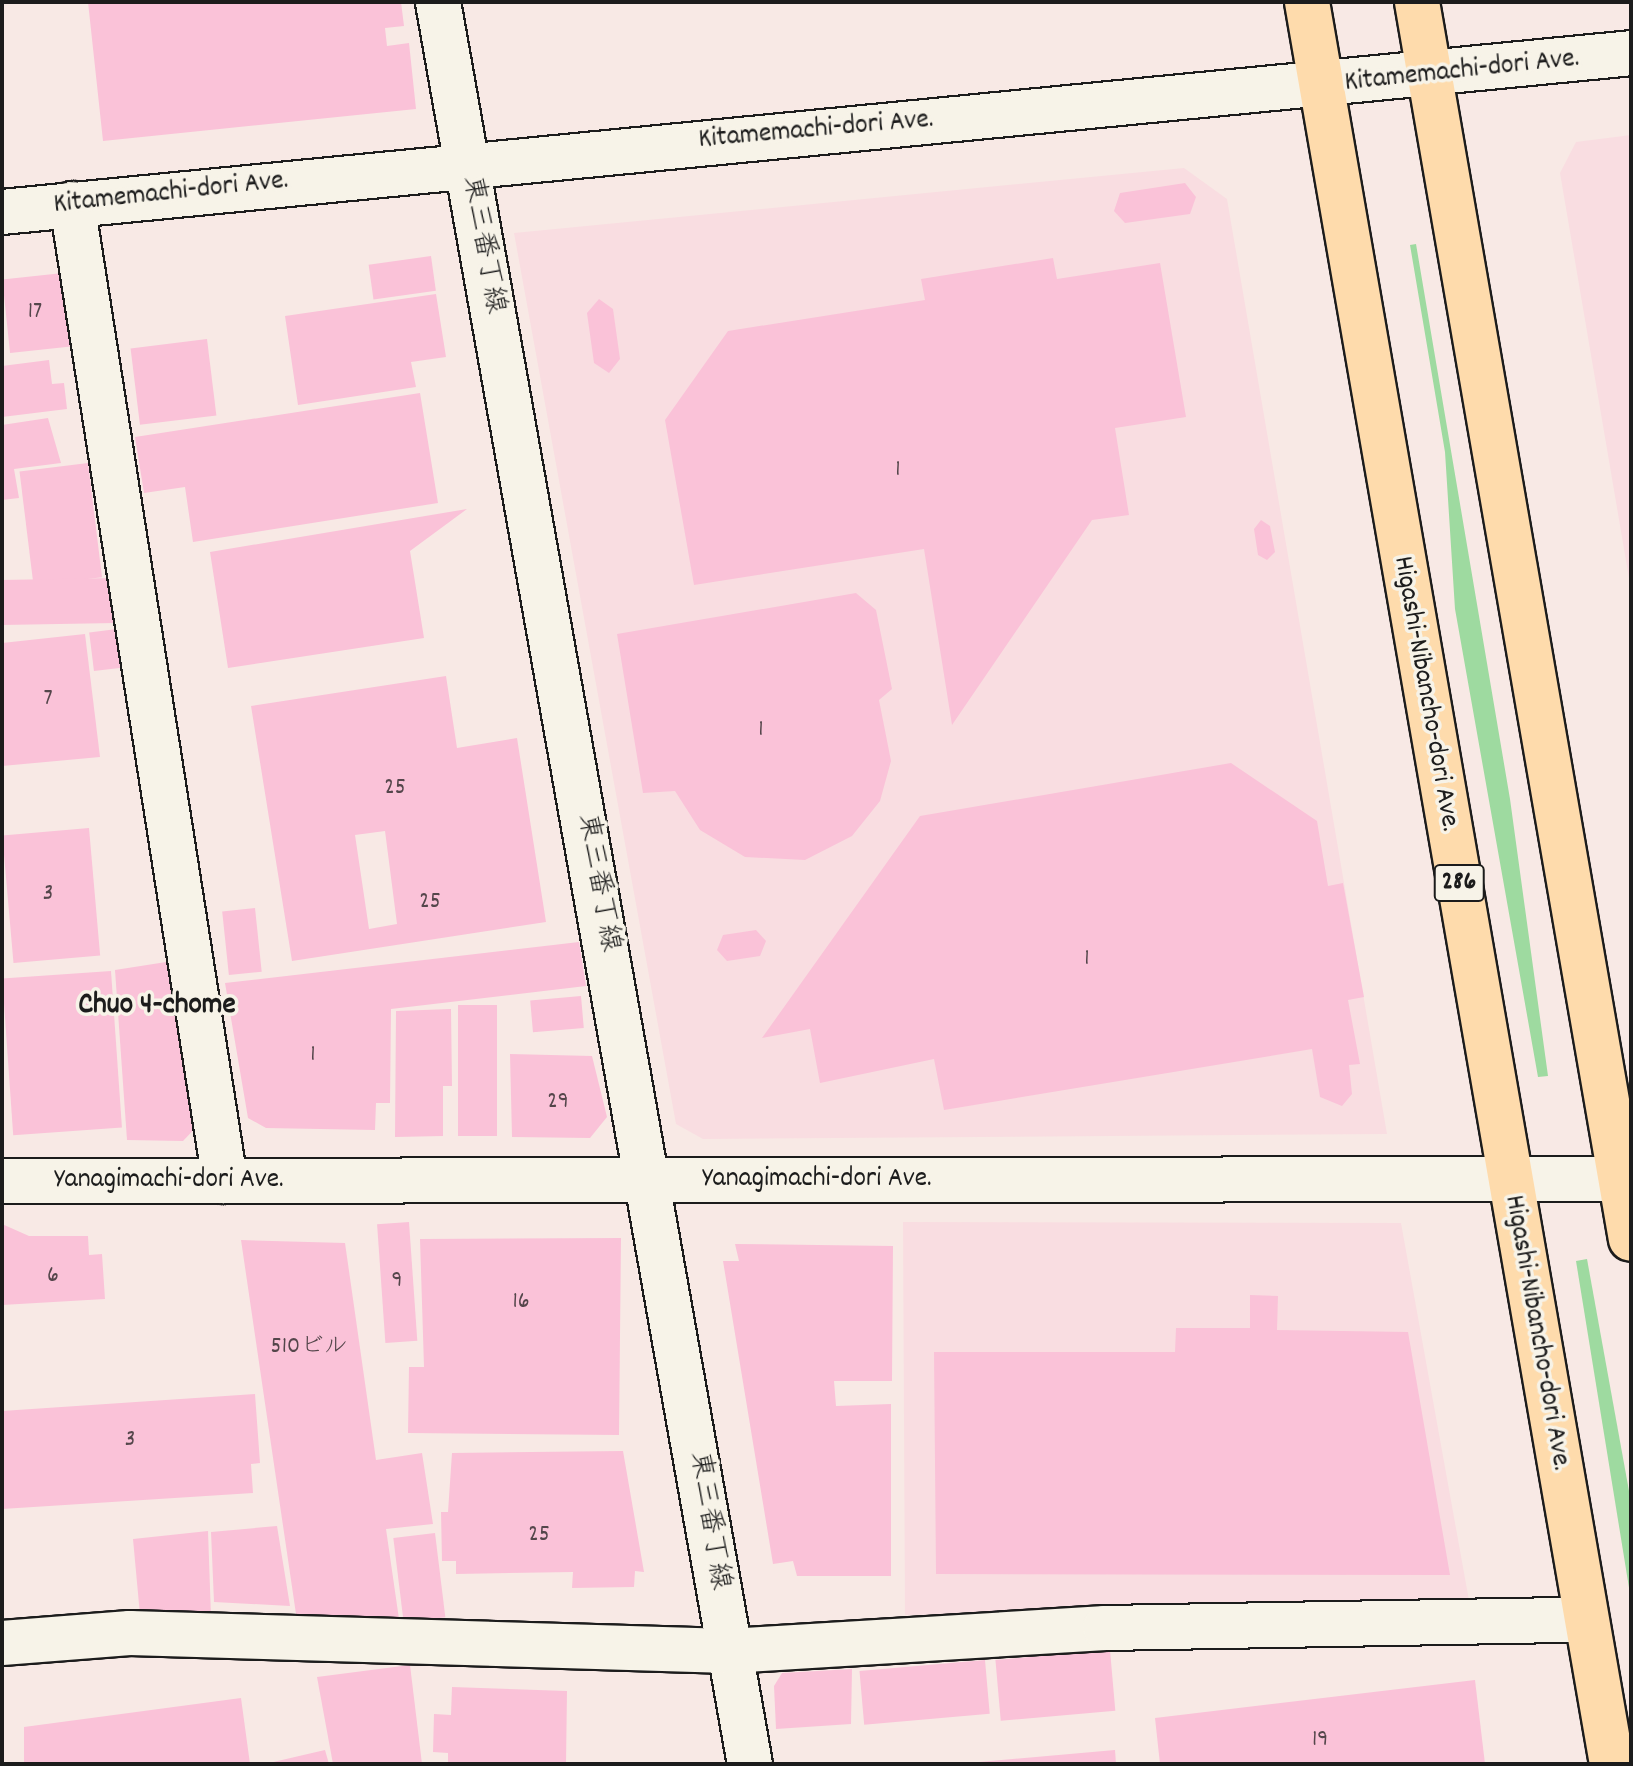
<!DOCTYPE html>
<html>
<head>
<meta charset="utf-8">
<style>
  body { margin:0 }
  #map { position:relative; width:1633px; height:1766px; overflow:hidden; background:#f8e9e5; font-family:Dekko,"Klee One",sans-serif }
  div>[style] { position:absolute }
  .built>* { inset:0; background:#f9dde1 }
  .green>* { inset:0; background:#9edaa0 }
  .building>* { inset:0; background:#fac2d8; transform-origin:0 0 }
  .roads { filter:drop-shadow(2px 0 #1c1c1c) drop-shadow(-2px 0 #1c1c1c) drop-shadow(0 2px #1c1c1c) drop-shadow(0 -2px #1c1c1c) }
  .minor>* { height:44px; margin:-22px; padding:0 22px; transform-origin:22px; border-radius:22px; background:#f7f3e8 }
  .tertiary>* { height:44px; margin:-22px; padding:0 22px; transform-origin:22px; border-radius:22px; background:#f7f3e8 }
  .trunk>* { height:44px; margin:-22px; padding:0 22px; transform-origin:22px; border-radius:22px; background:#fedbac }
  span { translate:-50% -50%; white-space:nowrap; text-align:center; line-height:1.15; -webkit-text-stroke:7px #f7f3e8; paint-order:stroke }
  .number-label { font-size:24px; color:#54464b }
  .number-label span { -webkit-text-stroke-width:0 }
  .shield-label span { padding:2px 6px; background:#f7f3e8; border:2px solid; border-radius:6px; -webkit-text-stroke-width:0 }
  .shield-label { font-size:26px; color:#1c1c1c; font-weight:700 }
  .street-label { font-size:28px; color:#1c1c1c }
  .neighbourhood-label { font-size:30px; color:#1c1c1c; font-weight:700 }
  .frame { position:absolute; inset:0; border:4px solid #1c1c1c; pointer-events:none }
</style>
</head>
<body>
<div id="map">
  <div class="built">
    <i style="clip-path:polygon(1631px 135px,1631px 590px,1560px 173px,1576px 142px)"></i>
    <i style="clip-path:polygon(1184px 168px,1227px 199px,1387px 1134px,703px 1139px,676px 1124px,514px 233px)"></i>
    <i style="clip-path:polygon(903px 1222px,1401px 1223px,1470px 1606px,905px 1615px)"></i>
  </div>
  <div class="green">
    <i style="clip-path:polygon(1416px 244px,1510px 799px,1548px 1076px,1538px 1077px,1455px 609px,1445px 452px,1410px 245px)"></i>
    <i style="clip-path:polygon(1587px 1259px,1631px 1502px,1631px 1600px,1576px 1261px)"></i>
  </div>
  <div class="building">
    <i style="clip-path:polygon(88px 2px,401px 2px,404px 26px,385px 28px,387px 46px,409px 43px,416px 109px,103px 141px)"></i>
    <i style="clip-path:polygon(1185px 183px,1196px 197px,1190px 214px,1125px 223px,1114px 211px,1120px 193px)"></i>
    <i style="left:431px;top:256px;width:35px;height:63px;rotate:82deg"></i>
    <i style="clip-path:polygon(1053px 258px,1057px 279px,1160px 263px,1186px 417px,1115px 428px,1129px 515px,1092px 520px,952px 725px,924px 549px,694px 585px,665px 420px,728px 331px,925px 300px,921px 279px)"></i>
    <i style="left:63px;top:273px;width:74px;height:61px;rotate:84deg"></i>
    <i style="clip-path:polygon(436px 294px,446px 357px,411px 362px,416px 387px,298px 405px,285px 316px)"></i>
    <i style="clip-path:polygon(599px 299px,613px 309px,620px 359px,609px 373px,594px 363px,587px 313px)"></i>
    <i style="left:207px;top:339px;width:77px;height:77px;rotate:83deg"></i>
    <i style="clip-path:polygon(49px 360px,52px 384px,64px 383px,67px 409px,2px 417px,2px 366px)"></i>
    <i style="clip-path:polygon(420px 393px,438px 503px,193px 542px,185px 487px,144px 493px,135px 437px)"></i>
    <i style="clip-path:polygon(48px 418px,61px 463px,14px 469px,19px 498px,2px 500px,2px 425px)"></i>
    <i style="left:88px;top:463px;width:115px;height:69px;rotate:83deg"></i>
    <i style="clip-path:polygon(467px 509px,410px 551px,424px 638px,228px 668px,210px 552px)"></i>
    <i style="clip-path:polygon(1261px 520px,1270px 526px,1275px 552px,1267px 560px,1258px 555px,1254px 529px)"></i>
    <i style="left:115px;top:578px;width:45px;height:114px;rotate:89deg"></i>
    <i style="clip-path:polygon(856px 593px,876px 610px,892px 689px,879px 700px,891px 761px,880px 801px,852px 836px,805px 860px,745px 857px,700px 830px,675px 791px,643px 793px,617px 634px)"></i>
    <i style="left:117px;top:629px;width:39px;height:28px;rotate:83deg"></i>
    <i style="clip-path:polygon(85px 634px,100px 757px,2px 766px,2px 643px)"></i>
    <i style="clip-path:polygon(evenodd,446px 676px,457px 748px,517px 738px,546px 922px,292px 961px,251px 706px,446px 676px,385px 831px,397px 924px,369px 929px,355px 835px,385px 831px)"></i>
    <i style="clip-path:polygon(1231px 763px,1317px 821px,1328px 886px,1343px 883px,1364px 997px,1348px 1000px,1360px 1064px,1349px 1065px,1352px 1094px,1342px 1106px,1320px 1097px,1312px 1049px,944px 1110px,934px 1059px,820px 1083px,810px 1029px,762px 1038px,920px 816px)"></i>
    <i style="left:89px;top:828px;width:128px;height:87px;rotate:85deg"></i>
    <i style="left:255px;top:908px;width:64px;height:33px;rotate:84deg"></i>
    <i style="clip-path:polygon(756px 930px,766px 941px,760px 956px,727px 961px,717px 950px,723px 935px)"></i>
    <i style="clip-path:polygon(579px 942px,586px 986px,391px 1009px,390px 1103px,376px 1103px,375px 1130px,266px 1128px,248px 1118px,225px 983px)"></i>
    <i style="clip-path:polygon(179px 960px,201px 1122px,183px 1141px,127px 1140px,115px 970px)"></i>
    <i style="left:111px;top:971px;width:157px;height:109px;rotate:86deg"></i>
    <i style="left:581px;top:996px;width:32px;height:51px;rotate:85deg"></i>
    <i style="left:458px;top:1005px;width:39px;height:131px"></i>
    <i style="clip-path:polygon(451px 1009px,452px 1086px,443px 1086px,443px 1136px,395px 1137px,396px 1011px)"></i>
    <i style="clip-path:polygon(510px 1054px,592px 1056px,607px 1117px,590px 1138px,512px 1137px)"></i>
    <i style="left:409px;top:1222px;width:119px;height:32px;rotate:86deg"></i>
    <i style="clip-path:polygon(2px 1224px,29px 1236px,88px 1236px,89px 1255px,102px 1254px,105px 1299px,2px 1305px)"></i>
    <i style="clip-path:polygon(621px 1238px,619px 1435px,408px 1433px,409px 1367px,424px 1367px,420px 1239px)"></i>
    <i style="clip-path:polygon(241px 1240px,345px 1243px,376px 1460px,422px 1453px,433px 1524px,386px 1529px,399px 1619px,296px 1614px)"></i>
    <i style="clip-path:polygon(735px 1244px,893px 1246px,892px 1381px,834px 1381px,836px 1406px,891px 1404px,891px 1576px,797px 1576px,793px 1561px,773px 1564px,723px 1261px,739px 1261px)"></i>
    <i style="clip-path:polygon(1250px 1295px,1278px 1296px,1277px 1330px,1408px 1332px,1450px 1575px,936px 1574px,934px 1352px,1175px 1352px,1176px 1328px,1250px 1328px)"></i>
    <i style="clip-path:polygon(255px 1394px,260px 1463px,251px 1464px,253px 1493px,2px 1509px,2px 1411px)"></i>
    <i style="clip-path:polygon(623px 1451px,644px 1572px,635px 1571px,634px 1587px,572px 1588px,573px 1572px,456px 1574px,456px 1561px,442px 1561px,441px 1512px,448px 1512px,452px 1453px)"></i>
    <i style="clip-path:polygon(277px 1526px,290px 1606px,214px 1602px,211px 1532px)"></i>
    <i style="clip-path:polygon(208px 1531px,211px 1617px,140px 1615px,133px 1539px)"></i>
    <i style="left:435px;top:1533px;width:85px;height:42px;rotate:83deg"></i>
    <i style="left:1110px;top:1650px;width:61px;height:115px;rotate:85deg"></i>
    <i style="left:985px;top:1660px;width:54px;height:126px;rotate:85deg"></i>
    <i style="clip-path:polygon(410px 1665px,422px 1764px,333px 1764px,317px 1677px)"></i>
    <i style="clip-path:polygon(852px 1669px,851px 1724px,776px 1729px,774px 1686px,782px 1673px)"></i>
    <i style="clip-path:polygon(1475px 1680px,1485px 1764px,1160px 1764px,1155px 1718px)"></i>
    <i style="clip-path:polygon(452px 1687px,567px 1691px,566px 1764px,448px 1764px,448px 1753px,433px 1752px,434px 1714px,451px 1715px)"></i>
    <i style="clip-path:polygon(241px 1698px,250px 1764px,24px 1764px,24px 1727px)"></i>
    <i style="clip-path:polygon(325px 1750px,329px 1764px,269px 1764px,269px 1763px)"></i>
    <i style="clip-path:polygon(1115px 1750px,1116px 1764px,979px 1764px,979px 1762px)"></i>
  </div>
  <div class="roads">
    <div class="minor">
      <i style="left:438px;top:2px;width:1789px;rotate:79.96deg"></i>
      <i style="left:72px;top:204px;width:989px;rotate:81.1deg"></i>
      <i style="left:2px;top:1643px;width:128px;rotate:-4.5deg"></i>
      <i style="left:130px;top:1633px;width:599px;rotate:1.72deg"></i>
      <i style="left:729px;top:1651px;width:377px;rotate:-3.5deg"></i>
      <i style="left:1105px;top:1628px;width:480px;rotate:-1deg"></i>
    </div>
    <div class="tertiary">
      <i style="left:2px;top:212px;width:1637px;rotate:-5.57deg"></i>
      <i style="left:2px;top:1181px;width:1629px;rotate:-0.07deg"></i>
    </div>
    <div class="trunk">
      <i style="left:1307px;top:2px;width:1788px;rotate:80.18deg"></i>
      <i style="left:1417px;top:2px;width:1255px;rotate:80.19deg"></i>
    </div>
  </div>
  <div class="number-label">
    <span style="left:35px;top:313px">17</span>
    <span style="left:898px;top:471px">1</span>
    <span style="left:48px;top:700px">7</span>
    <span style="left:761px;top:731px">1</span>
    <span style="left:395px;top:789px">25</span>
    <span style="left:48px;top:895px">3</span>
    <span style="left:430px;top:903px">25</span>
    <span style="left:1087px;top:960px">1</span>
    <span style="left:313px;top:1056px">1</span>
    <span style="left:558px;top:1103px">29</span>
    <span style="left:53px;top:1277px">6</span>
    <span style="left:397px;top:1282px">9</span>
    <span style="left:521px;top:1303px">16</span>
    <span style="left:309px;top:1348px">510ビル</span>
    <span style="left:130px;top:1441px">3</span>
    <span style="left:539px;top:1536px">25</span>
    <span style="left:1320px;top:1741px">19</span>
  </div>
  <div class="shield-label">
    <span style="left:1459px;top:883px">286</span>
  </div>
  <div class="street-label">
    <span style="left:1462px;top:72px;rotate:-6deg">Kitamemachi-dori Ave.</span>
    <span style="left:816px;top:131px;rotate:-5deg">Kitamemachi-dori Ave.</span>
    <span style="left:171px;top:194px;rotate:-6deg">Kitamemachi-dori Ave.</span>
    <span style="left:482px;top:245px;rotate:80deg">東三番丁線</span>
    <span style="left:1425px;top:694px;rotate:80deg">Higashi-Nibancho-dori Ave.</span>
    <span style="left:597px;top:883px;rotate:80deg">東三番丁線</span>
    <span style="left:817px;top:1180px">Yanagimachi-dori Ave.</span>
    <span style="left:169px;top:1181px">Yanagimachi-dori Ave.</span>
    <span style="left:1536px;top:1333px;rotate:80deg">Higashi-Nibancho-dori Ave.</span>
    <span style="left:708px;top:1521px;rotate:81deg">東三番丁線</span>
  </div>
  <div class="neighbourhood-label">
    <span style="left:157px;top:1007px">Chuo 4-chome</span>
  </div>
  <div class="frame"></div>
</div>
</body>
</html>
